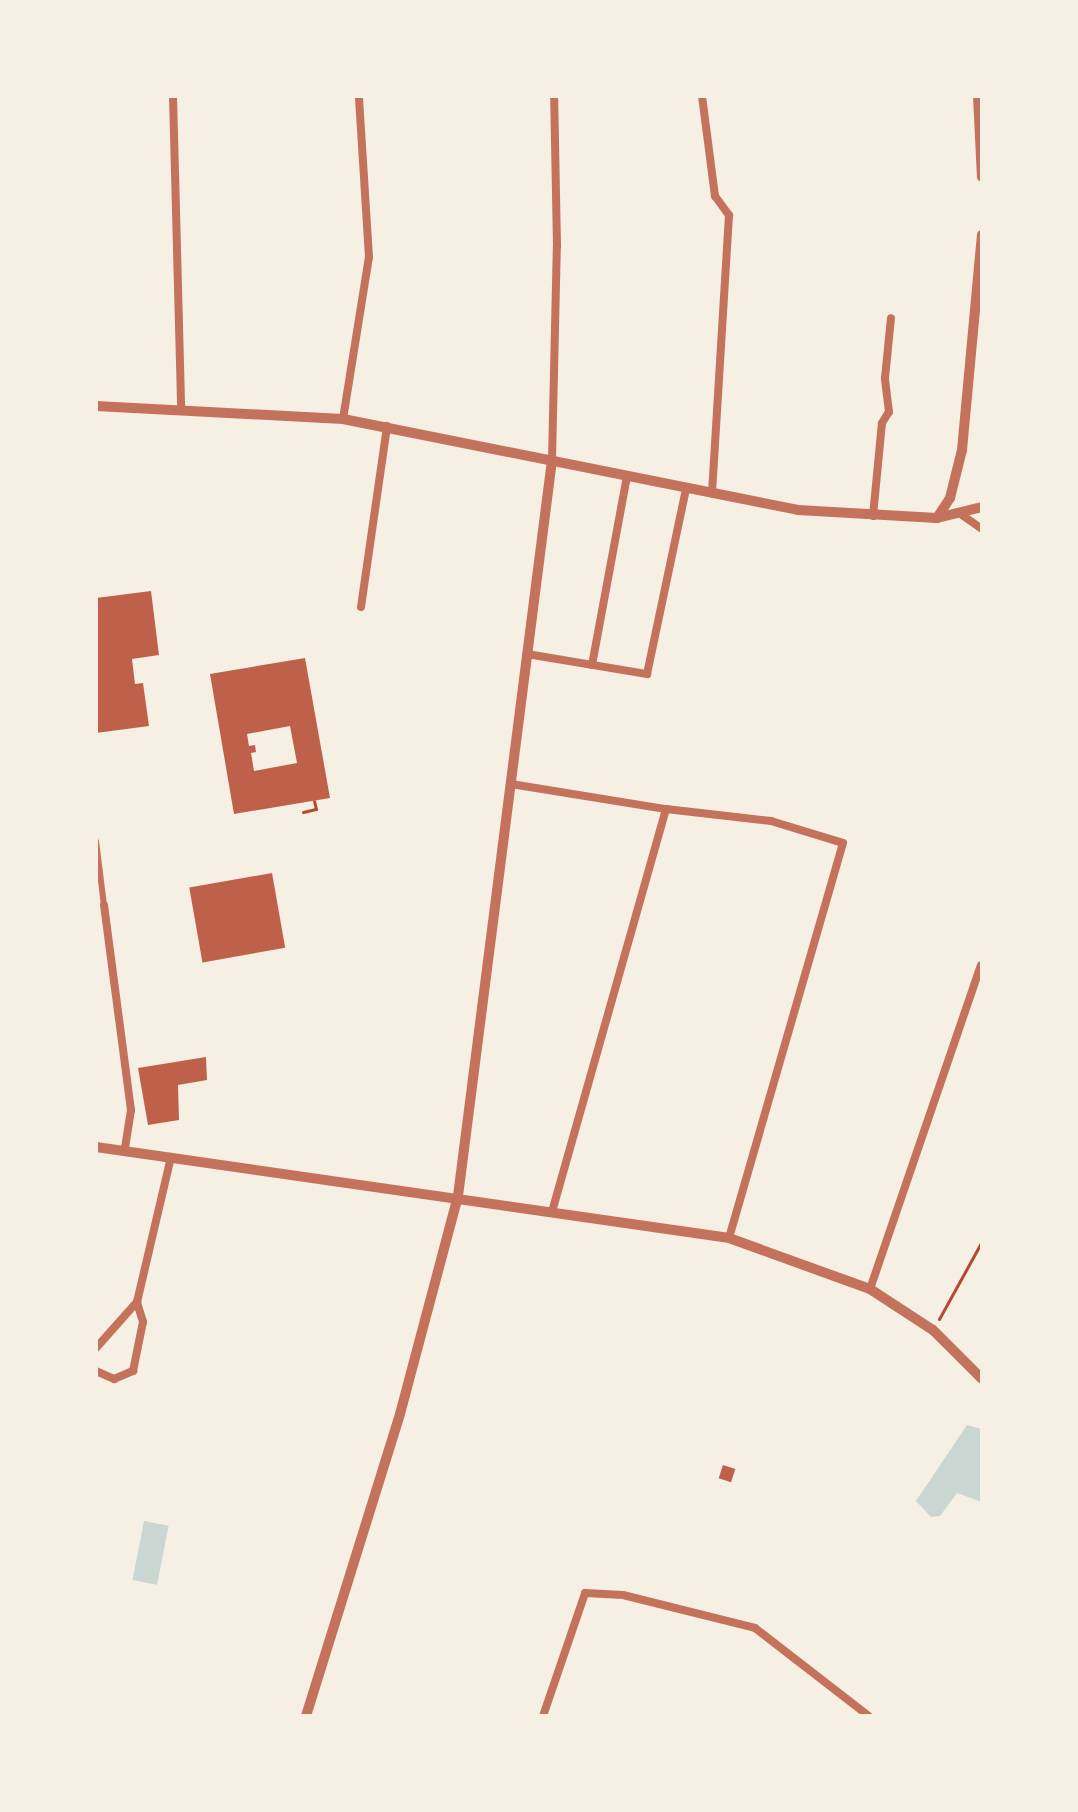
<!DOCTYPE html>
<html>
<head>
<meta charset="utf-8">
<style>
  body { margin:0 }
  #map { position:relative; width:1078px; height:1812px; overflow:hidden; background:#f6efe4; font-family:Commissioner,sans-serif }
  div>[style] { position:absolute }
  .water>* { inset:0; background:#c9d6d2; transform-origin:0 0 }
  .building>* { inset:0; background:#bf614a; transform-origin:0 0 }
  .path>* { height:3px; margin:-1.5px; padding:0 1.5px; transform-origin:1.5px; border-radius:1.5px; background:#b5482f }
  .pedestrian>* { height:6px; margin:-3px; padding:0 3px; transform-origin:3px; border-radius:3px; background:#c5725c }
  .minor>* { height:8px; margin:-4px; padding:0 4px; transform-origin:4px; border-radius:4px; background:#c5725c }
  .tertiary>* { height:10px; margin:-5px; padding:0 5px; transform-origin:5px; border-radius:5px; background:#c5725c }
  span { translate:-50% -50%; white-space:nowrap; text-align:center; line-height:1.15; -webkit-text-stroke:8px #f6efe4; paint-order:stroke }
  .frame { position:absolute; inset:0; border:98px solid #f6efe4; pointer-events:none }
</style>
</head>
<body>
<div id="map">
  <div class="water">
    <i style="clip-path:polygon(967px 1425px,982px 1429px,982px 1502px,957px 1493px,940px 1516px,931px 1517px,916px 1501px)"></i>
    <i style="left:144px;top:1521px;width:25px;height:60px;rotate:11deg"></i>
  </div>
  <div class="building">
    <i style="clip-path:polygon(151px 591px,159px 655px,132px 659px,135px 684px,143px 683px,149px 726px,96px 733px,96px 598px)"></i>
    <i style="clip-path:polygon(evenodd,305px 658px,330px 798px,234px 814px,210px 674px,305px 658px,290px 726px,297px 763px,254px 771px,251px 753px,256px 752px,255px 745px,249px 746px,247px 734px,290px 726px)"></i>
    <i style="left:272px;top:873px;width:76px;height:84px;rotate:80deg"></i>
    <i style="clip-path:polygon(206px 1057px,207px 1080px,178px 1085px,179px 1120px,148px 1125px,138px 1068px)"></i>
    <i style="left:723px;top:1465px;width:13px;height:14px;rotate:18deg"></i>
  </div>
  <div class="path">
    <i style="left:303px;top:812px;width:13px;rotate:-13deg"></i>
    <i style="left:316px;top:809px;width:8px;rotate:-104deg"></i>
    <i style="left:939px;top:1319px;width:89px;rotate:-61.1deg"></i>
  </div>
  <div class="pedestrian">
    <i style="left:96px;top:841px;width:64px;rotate:82.9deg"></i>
  </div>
  <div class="minor">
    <i style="left:173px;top:96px;width:315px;rotate:88.5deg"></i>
    <i style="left:702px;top:96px;width:101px;rotate:82.6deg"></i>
    <i style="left:715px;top:196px;width:24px;rotate:54deg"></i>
    <i style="left:729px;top:215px;width:279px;rotate:93.5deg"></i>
    <i style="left:343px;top:419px;width:164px;rotate:-80.9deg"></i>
    <i style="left:369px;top:257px;width:161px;rotate:-93.6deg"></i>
    <i style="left:552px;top:460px;width:214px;rotate:-88.7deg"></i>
    <i style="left:557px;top:246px;width:150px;rotate:-91.1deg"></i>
    <i style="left:962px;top:515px;width:24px;rotate:35deg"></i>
    <i style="left:873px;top:516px;width:93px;rotate:-84.5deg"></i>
    <i style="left:882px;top:423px;width:13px;rotate:-58deg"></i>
    <i style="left:889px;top:412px;width:34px;rotate:-97deg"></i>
    <i style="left:885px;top:378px;width:60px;rotate:-84.3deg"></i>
    <i style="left:361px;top:607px;width:183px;rotate:-81.8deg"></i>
    <i style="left:527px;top:654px;width:122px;rotate:9.5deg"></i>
    <i style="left:647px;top:674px;width:189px;rotate:-78.1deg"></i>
    <i style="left:592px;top:665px;width:192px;rotate:-79.5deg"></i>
    <i style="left:511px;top:784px;width:157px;rotate:9.2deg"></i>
    <i style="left:666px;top:809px;width:418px;rotate:105.8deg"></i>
    <i style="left:666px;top:809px;width:106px;rotate:6.5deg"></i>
    <i style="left:771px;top:821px;width:75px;rotate:17deg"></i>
    <i style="left:843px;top:843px;width:411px;rotate:106.1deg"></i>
    <i style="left:104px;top:905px;width:207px;rotate:82.5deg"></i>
    <i style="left:131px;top:1110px;width:39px;rotate:99deg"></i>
    <i style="left:870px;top:1289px;width:342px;rotate:-71.1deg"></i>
    <i style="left:96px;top:1348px;width:62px;rotate:-48.3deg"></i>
    <i style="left:137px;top:1302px;width:149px;rotate:-76.8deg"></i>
    <i style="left:96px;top:1371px;width:20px;rotate:24deg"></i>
    <i style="left:114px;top:1379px;width:21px;rotate:-23deg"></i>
    <i style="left:133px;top:1371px;width:50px;rotate:-78.5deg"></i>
    <i style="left:143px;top:1322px;width:21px;rotate:-107deg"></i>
    <i style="left:543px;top:1716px;width:130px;rotate:-71.1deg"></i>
    <i style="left:585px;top:1593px;width:38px;rotate:3deg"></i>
    <i style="left:623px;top:1595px;width:136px;rotate:14deg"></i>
    <i style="left:755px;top:1628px;width:144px;rotate:37.7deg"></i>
  </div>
  <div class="tertiary">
    <i style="left:978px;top:96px;width:81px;rotate:87.2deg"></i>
    <i style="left:96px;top:406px;width:247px;rotate:3deg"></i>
    <i style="left:343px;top:419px;width:464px;rotate:11.3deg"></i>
    <i style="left:798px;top:510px;width:139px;rotate:3.3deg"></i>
    <i style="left:937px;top:518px;width:46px;rotate:-13.7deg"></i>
    <i style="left:937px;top:518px;width:24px;rotate:-57deg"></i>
    <i style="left:950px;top:498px;width:49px;rotate:-76deg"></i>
    <i style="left:962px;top:450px;width:216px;rotate:-84.7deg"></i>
    <i style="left:96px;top:1147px;width:640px;rotate:8.18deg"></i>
    <i style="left:729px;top:1238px;width:150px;rotate:19.9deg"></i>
    <i style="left:870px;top:1289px;width:75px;rotate:33.1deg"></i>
    <i style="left:933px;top:1330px;width:69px;rotate:45deg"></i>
    <i style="left:306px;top:1716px;width:316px;rotate:-72.7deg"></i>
    <i style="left:400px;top:1414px;width:226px;rotate:-75.1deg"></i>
    <i style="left:458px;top:1196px;width:742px;rotate:-82.72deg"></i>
  </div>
  <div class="frame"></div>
</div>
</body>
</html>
